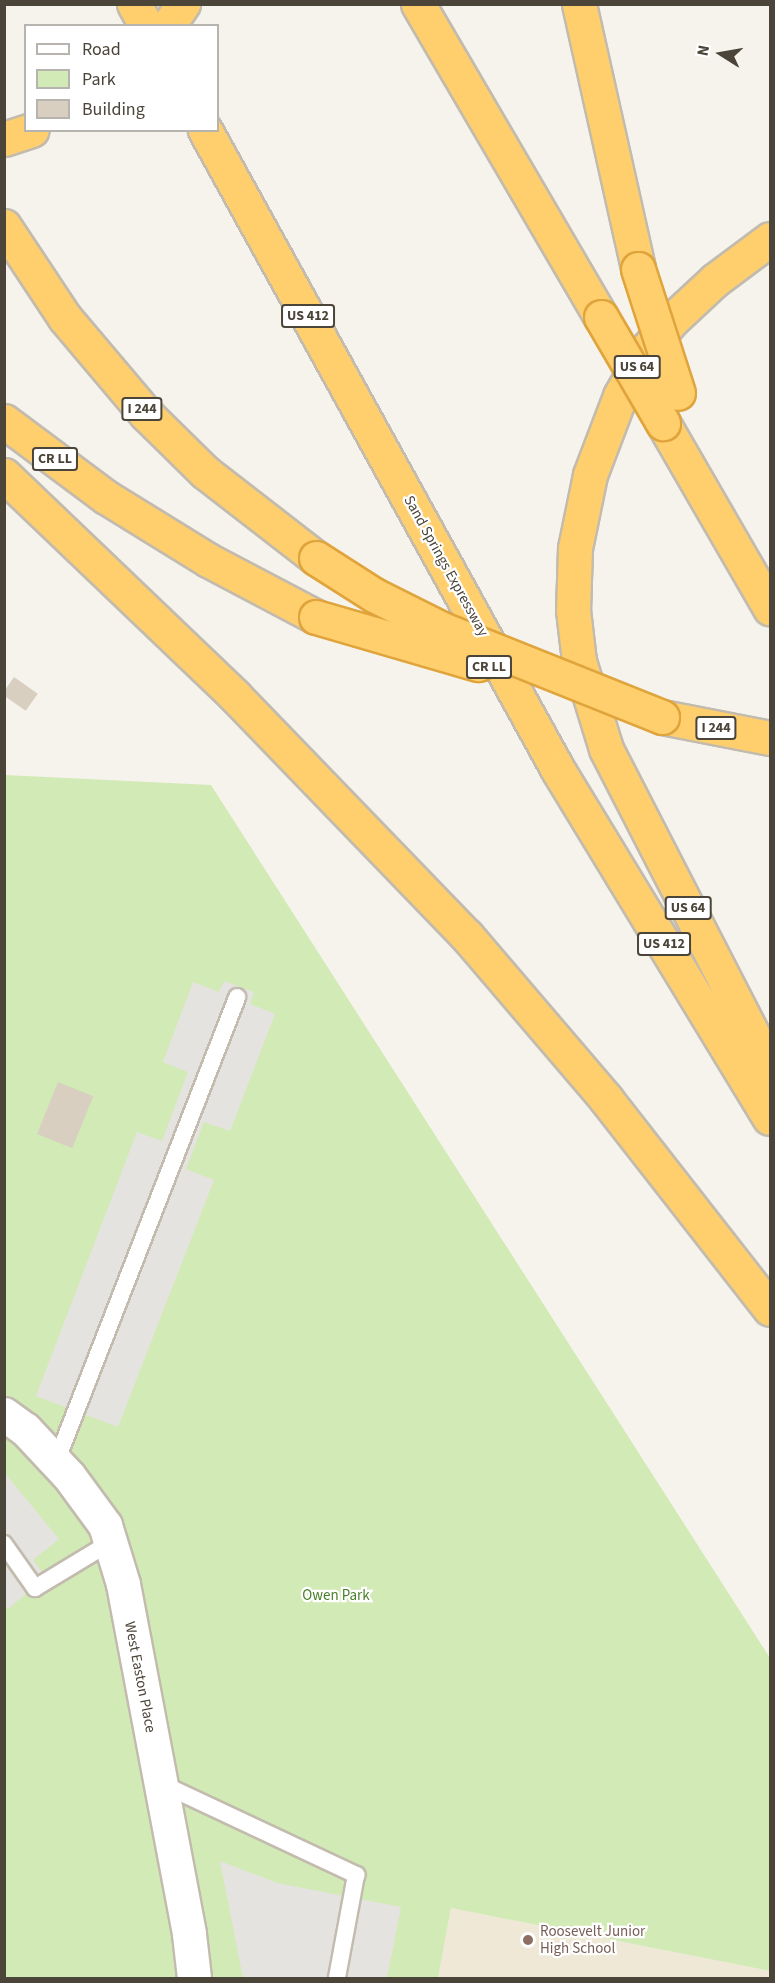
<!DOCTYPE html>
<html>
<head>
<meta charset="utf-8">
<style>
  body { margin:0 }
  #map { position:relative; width:775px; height:1983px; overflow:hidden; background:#f6f3ec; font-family:"Source Sans 3",sans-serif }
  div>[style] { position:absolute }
  .education>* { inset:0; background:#efe8d6 }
  .green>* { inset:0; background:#d2eab5 }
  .parking>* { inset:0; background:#e5e3e0 }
  .building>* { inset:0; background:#d8cfc1; transform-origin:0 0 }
  .roads { filter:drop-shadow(2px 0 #c2bbae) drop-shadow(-2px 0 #c2bbae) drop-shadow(0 2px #c2bbae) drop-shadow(0 -2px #c2bbae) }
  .service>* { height:16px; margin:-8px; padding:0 8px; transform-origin:8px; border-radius:8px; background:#fff }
  .minor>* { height:33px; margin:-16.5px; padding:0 16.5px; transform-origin:16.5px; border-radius:16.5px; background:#fff }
  .motorway>* { height:33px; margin:-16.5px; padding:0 16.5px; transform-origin:16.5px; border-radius:16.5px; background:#ffcf6e }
  .bridges { filter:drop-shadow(2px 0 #e0a43c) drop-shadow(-2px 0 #e0a43c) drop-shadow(0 2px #e0a43c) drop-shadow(0 -2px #e0a43c) }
  .motorway-bridge>* { height:33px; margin:-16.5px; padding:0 16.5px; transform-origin:16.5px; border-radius:16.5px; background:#ffcf6e }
  .dots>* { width:16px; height:16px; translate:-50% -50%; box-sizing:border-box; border:3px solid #fff; border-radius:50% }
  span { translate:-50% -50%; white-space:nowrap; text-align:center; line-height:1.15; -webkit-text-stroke:4.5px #fff; paint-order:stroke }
  .shield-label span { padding:2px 4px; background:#fff; border:2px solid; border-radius:4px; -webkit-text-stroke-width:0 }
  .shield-label { font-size:14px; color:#4b4439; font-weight:700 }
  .street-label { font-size:15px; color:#4b4439 }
  .park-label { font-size:15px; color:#4a7f2a }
  .education-label { font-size:15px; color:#785e54 }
  .left { translate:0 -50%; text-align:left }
  .frame { position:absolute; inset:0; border:6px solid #4b4439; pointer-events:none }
  .legend { position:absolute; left:24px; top:24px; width:195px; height:108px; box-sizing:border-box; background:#fff; border:2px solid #b7b4b0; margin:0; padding:8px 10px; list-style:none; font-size:18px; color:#4b4439 }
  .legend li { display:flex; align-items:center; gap:12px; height:30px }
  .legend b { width:30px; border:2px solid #b7b4b0 }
  .north { position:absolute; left:691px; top:24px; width:60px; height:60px; -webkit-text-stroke:4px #fff; paint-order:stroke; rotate:281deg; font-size:16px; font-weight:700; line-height:24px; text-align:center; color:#4b4439 }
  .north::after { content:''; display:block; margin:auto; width:21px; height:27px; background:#4b4439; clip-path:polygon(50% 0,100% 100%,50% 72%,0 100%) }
</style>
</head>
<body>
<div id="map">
  <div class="education">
    <i style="clip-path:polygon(451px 1908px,770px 1971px,770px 1978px,438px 1978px)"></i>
  </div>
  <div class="green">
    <i style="clip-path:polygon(5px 775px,211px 785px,770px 1658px,770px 1971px,451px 1908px,438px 1978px,5px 1978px)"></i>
  </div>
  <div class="parking">
    <i style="clip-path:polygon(224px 981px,254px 992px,250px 1004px,275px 1014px,230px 1131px,204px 1122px,186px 1169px,214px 1180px,118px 1427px,36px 1396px,137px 1132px,162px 1141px,188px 1072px,163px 1062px,193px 982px,219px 992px)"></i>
    <i style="clip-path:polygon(4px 1472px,59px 1539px,33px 1560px,46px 1577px,8px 1609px,4px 1604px)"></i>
    <i style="clip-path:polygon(220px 1861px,277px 1883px,401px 1907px,387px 1978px,243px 1978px)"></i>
  </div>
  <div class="building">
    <i style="left:14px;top:677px;width:29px;height:21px;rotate:35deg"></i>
    <i style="left:58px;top:1082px;width:38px;height:56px;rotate:22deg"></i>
  </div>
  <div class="roads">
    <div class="service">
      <i style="left:56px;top:1462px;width:499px;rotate:-68.7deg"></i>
      <i style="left:4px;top:1544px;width:54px;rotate:54.8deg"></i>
      <i style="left:35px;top:1588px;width:89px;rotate:-31.2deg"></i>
      <i style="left:160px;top:1783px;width:217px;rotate:25.1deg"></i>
      <i style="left:356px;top:1875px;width:105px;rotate:100.5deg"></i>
    </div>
    <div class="minor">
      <i style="left:4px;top:1414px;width:26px;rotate:36deg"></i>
      <i style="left:25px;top:1429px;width:64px;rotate:46.9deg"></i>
      <i style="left:69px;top:1476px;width:61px;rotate:53.7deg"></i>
      <i style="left:105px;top:1525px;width:62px;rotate:73deg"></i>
      <i style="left:123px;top:1584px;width:356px;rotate:79.3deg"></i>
      <i style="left:189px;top:1934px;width:44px;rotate:83.5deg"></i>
    </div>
    <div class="motorway">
      <i style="left:134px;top:4px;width:25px;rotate:61deg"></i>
      <i style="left:418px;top:4px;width:363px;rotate:59.7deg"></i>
      <i style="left:579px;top:4px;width:271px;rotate:77.4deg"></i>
      <i style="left:168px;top:26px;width:27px;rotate:-56deg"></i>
      <i style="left:205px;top:130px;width:731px;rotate:61.12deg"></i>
      <i style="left:558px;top:770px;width:407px;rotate:58.7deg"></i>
      <i style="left:4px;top:139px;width:29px;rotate:-18deg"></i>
      <i style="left:4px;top:226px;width:110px;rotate:56.5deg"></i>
      <i style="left:65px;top:318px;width:126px;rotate:49.8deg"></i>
      <i style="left:146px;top:414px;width:83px;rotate:44.5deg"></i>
      <i style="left:205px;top:472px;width:140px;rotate:37.8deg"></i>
      <i style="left:770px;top:239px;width:69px;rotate:143.3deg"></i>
      <i style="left:715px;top:280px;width:57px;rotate:137.1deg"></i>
      <i style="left:673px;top:319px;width:40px;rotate:131deg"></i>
      <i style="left:647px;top:349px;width:54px;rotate:119.9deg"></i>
      <i style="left:620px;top:396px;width:85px;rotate:110.8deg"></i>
      <i style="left:590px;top:475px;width:75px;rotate:101.6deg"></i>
      <i style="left:575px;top:548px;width:62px;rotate:91.8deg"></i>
      <i style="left:573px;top:610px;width:51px;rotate:83.3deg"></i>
      <i style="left:579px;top:661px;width:92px;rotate:72.9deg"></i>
      <i style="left:606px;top:749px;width:359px;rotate:62.8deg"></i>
      <i style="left:4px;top:421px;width:127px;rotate:36.7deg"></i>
      <i style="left:106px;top:497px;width:120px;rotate:31.7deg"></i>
      <i style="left:208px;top:560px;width:122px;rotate:27.8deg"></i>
      <i style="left:663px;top:423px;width:214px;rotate:60deg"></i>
      <i style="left:4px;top:475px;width:320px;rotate:43.7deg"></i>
      <i style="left:235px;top:696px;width:334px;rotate:46deg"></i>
      <i style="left:467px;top:936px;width:214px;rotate:49.5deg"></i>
      <i style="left:606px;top:1099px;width:266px;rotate:52deg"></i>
      <i style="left:662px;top:717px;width:110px;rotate:11deg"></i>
    </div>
  </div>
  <div class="bridges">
    <div class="motorway-bridge">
      <i style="left:638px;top:269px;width:130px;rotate:72.1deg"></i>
      <i style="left:601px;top:317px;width:123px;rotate:59.7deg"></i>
      <i style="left:316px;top:558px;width:69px;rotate:32.5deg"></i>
      <i style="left:374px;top:595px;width:76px;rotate:26.6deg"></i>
      <i style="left:442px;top:629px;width:237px;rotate:21.8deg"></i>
      <i style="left:316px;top:617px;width:169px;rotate:16.2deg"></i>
    </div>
  </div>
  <div class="dots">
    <i style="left:528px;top:1940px;background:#8d6e63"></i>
  </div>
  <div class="shield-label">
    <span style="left:308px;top:316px">US 412</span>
    <span style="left:637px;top:367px">US 64</span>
    <span style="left:142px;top:409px">I 244</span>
    <span style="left:55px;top:459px">CR LL</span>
    <span style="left:489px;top:667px">CR LL</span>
    <span style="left:716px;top:728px">I 244</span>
    <span style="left:688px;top:908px">US 64</span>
    <span style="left:664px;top:944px">US 412</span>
  </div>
  <div class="street-label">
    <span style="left:446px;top:566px;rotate:61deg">Sand Springs Expressway</span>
    <span style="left:140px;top:1677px;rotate:79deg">West Easton Place</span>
  </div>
  <div class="park-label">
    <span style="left:336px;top:1596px">Owen Park</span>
  </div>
  <div class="education-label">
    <span class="left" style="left:540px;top:1940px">Roosevelt Junior<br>High School</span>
  </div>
  <div class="frame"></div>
  <ul class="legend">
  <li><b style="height:8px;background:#fff"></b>Road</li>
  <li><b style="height:16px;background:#d2eab5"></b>Park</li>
  <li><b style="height:16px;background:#d8cfc1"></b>Building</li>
  </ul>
  <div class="north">N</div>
</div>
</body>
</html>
